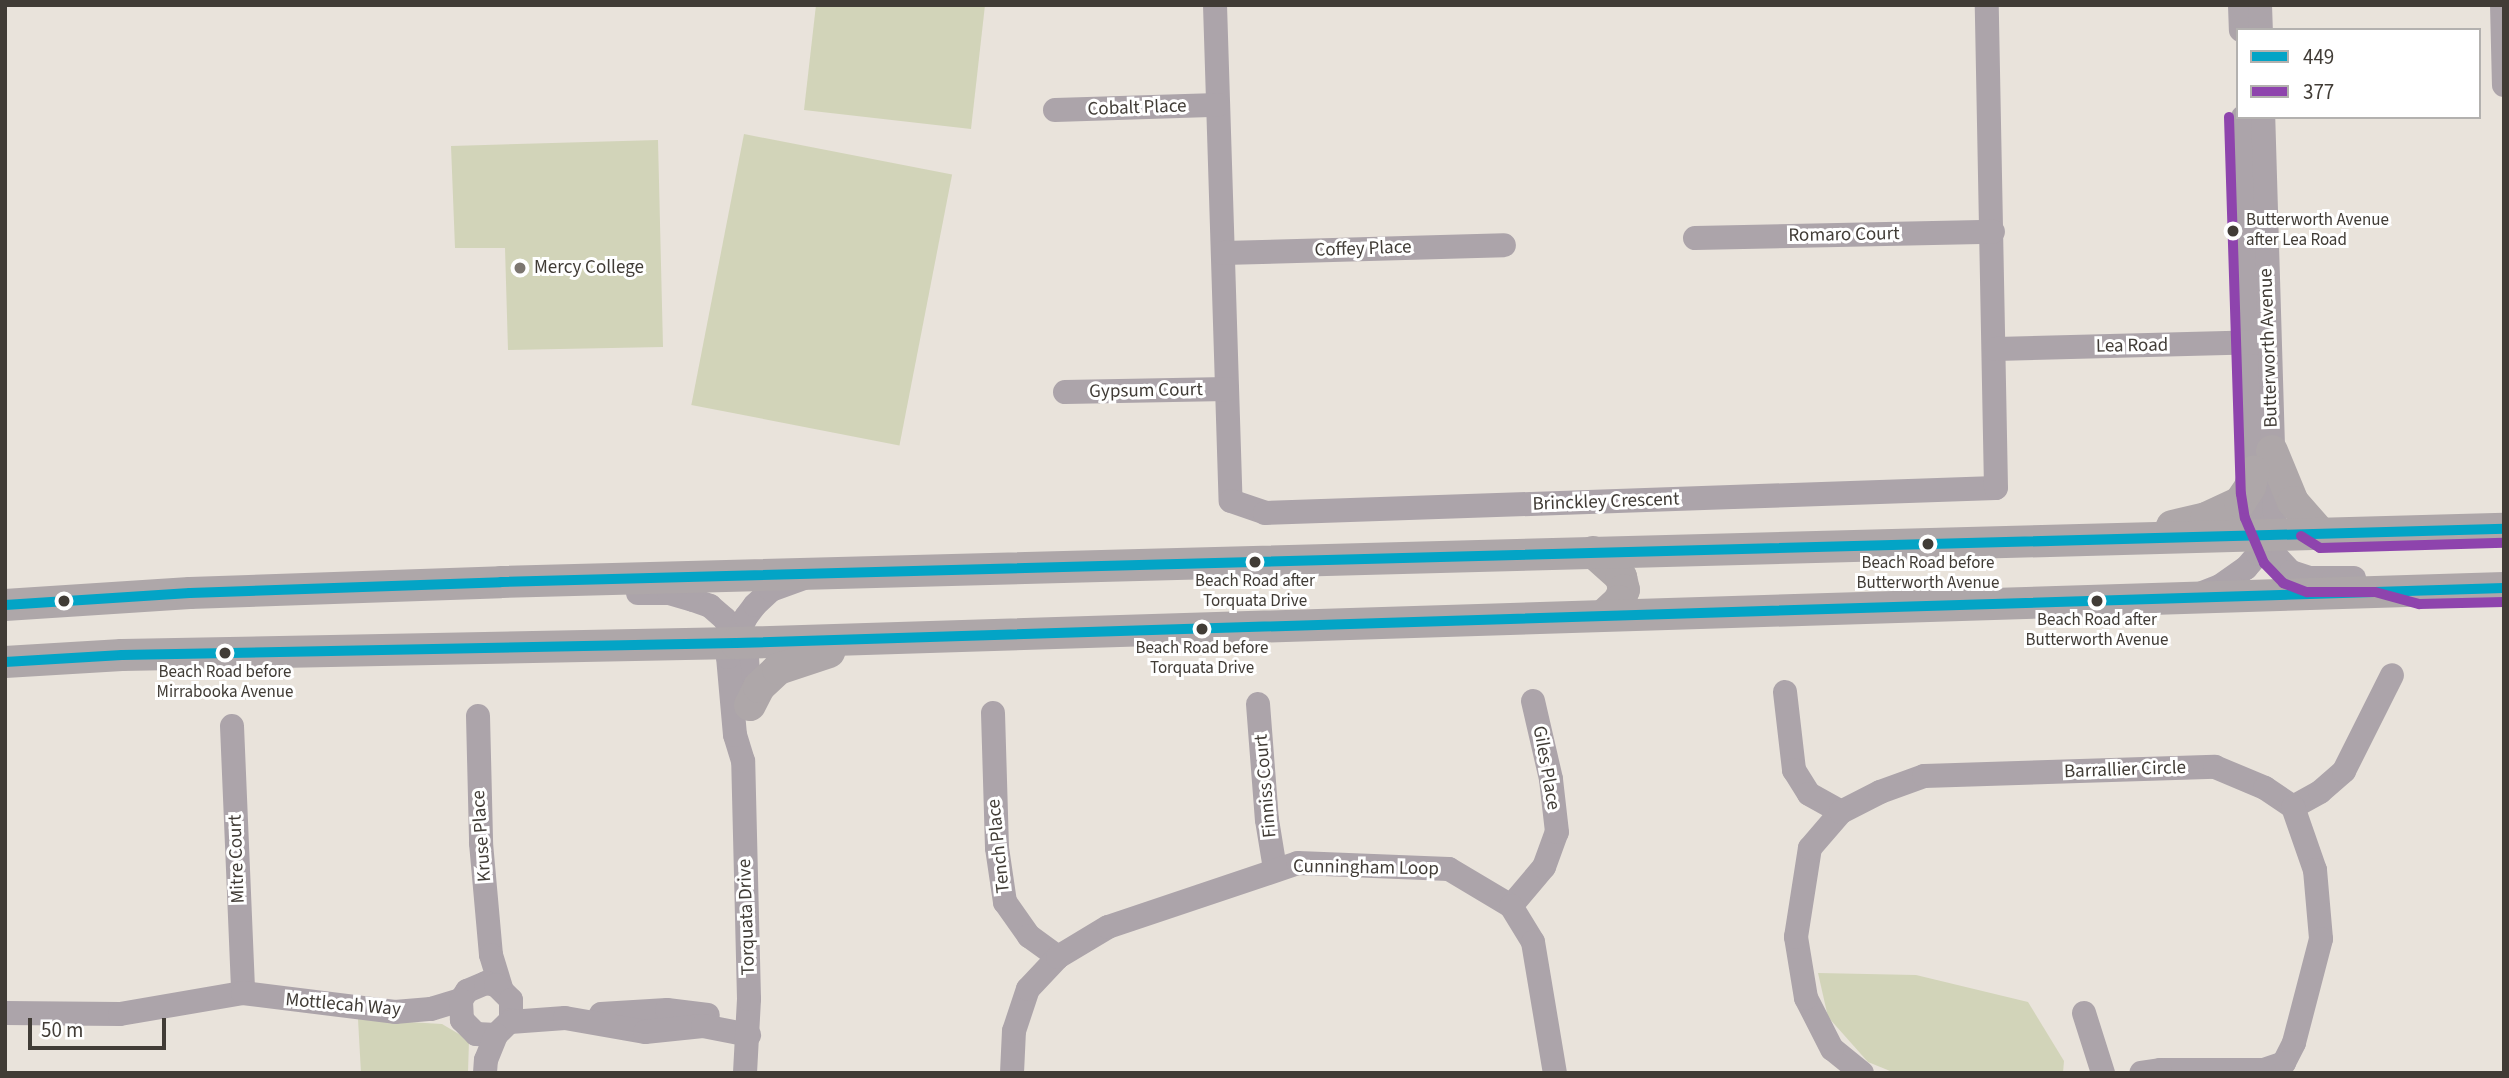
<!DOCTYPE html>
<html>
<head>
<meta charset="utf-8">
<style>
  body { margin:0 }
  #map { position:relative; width:2509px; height:1078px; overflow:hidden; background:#e9e3db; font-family:"Source Sans 3",sans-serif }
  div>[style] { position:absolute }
  .green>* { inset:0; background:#d2d4b9; transform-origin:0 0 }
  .minor>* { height:24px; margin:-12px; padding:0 12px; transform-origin:12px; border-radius:12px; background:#aca4aa }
  .major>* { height:32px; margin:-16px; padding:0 16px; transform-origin:16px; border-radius:16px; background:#aea7a9 }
  .bus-1>* { height:10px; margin:-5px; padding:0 5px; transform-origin:5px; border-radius:5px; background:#03a4c6 }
  .bus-2>* { height:10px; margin:-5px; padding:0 5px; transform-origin:5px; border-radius:5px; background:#8e44ad }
  .dots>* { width:19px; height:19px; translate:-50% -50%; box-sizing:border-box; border:4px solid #fff; border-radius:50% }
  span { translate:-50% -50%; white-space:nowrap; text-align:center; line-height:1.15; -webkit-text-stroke:6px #fff; paint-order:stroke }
  .bus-label { font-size:17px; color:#413c36 }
  .left { translate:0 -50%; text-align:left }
  .street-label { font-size:19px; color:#413c36 }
  .poi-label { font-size:19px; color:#413c36 }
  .frame { position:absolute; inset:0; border:7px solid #413c36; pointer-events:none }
  .legend { position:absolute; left:2236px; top:28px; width:245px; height:91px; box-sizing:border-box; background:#fff; border:2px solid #b3b1af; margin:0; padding:9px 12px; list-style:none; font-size:21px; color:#413c36 }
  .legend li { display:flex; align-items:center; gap:14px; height:35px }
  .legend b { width:35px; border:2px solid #b3b1af }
  .scale { position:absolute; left:28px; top:1018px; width:138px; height:32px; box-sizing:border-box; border:4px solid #413c36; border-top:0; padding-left:9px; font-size:21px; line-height:24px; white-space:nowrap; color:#413c36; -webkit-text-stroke:5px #fff; paint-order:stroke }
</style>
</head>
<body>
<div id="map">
  <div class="green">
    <i style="clip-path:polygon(816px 5px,985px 5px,971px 129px,804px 110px)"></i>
    <i style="left:744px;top:134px;width:212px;height:276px;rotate:11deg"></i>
    <i style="clip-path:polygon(658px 140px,663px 347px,508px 350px,505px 248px,455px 248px,451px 146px)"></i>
    <i style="clip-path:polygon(1818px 973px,1916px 975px,2028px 1002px,2064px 1061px,2063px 1073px,1895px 1073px,1868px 1062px,1828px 1017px)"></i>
    <i style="clip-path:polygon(358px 1019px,442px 1024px,469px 1040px,468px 1073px,361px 1073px)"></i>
  </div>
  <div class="minor">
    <i style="left:1215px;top:5px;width:496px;rotate:88.2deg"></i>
    <i style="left:1231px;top:501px;width:36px;rotate:19deg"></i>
    <i style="left:1265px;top:513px;width:731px;rotate:-1.96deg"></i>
    <i style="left:1996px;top:488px;width:483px;rotate:-91.1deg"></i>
    <i style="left:2240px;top:5px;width:25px;rotate:88deg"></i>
    <i style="left:2260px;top:5px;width:25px;rotate:88deg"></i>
    <i style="left:2502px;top:5px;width:80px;rotate:88.6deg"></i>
    <i style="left:1055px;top:110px;width:163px;rotate:-1.8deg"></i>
    <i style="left:2243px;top:117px;width:226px;rotate:88.7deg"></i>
    <i style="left:2248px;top:343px;width:171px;rotate:86.7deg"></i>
    <i style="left:2258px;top:514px;width:46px;rotate:66.8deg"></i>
    <i style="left:2276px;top:556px;width:22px;rotate:47deg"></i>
    <i style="left:2291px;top:572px;width:20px;rotate:18deg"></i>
    <i style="left:2310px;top:578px;width:44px"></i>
    <i style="left:1695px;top:238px;width:298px;rotate:-1.2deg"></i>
    <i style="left:1223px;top:253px;width:281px;rotate:-1.6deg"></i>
    <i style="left:1996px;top:349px;width:269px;rotate:-1.5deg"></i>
    <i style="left:1065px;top:392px;width:162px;rotate:-1.1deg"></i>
    <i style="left:638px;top:593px;width:31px"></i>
    <i style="left:669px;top:593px;width:25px;rotate:16deg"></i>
    <i style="left:693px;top:600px;width:18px;rotate:19deg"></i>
    <i style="left:710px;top:606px;width:20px;rotate:41deg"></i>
    <i style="left:725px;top:619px;width:26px;rotate:65deg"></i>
    <i style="left:736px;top:643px;width:18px;rotate:52deg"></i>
    <i style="left:747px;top:657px;width:52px;rotate:86.7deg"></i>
    <i style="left:2200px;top:594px;width:22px;rotate:-22deg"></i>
    <i style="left:2220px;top:586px;width:32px;rotate:-35deg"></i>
    <i style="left:2246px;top:568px;width:18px;rotate:-49deg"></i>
    <i style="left:2258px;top:554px;width:43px;rotate:-67deg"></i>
    <i style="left:2275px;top:514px;width:397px;rotate:-91.7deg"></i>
    <i style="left:1785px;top:692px;width:79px;rotate:83.4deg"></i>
    <i style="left:1794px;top:770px;width:28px;rotate:58deg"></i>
    <i style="left:1809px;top:794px;width:37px;rotate:29deg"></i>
    <i style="left:1258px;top:704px;width:116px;rotate:85.6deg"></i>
    <i style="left:1267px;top:820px;width:50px;rotate:80.7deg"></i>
    <i style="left:993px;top:713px;width:135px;rotate:88.3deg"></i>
    <i style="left:997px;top:848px;width:55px;rotate:81.6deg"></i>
    <i style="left:1005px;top:902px;width:42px;rotate:54.8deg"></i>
    <i style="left:1029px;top:936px;width:36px;rotate:36deg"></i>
    <i style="left:478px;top:716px;width:127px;rotate:88.6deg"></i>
    <i style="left:481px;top:843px;width:112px;rotate:84.9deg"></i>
    <i style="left:491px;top:955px;width:34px;rotate:73deg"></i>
    <i style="left:232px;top:726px;width:267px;rotate:87.6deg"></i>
    <i style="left:2293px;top:807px;width:31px;rotate:-29deg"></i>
    <i style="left:2320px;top:792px;width:32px;rotate:-41deg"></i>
    <i style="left:2344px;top:771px;width:107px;rotate:-63.4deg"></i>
    <i style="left:1511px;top:906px;width:51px;rotate:-49.8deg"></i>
    <i style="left:1544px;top:867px;width:37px;rotate:-70deg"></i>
    <i style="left:1557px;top:832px;width:53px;rotate:-96.5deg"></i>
    <i style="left:1551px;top:779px;width:80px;rotate:-103deg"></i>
    <i style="left:5px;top:1013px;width:115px;rotate:0.5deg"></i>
    <i style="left:120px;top:1014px;width:125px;rotate:-9.7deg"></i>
    <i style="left:243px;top:993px;width:153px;rotate:7.1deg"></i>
    <i style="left:395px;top:1012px;width:36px;rotate:-5deg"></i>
    <i style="left:431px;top:1009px;width:31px;rotate:-17deg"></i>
    <i style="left:461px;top:1000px;width:11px;rotate:-56deg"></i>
    <i style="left:467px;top:991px;width:21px;rotate:-23deg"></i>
    <i style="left:486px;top:983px;width:10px;rotate:11deg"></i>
    <i style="left:496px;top:985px;width:21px;rotate:45deg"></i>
    <i style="left:511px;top:1000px;width:20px;rotate:90deg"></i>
    <i style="left:511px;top:1020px;width:21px;rotate:135deg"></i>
    <i style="left:496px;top:1035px;width:20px;rotate:-177deg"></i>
    <i style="left:476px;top:1034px;width:20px;rotate:-135deg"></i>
    <i style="left:462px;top:1020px;width:20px;rotate:-93deg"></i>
    <i style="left:2084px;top:1013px;width:63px;rotate:72.4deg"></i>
    <i style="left:601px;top:1014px;width:66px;rotate:-3.5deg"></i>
    <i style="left:667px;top:1010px;width:41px;rotate:7deg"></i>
    <i style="left:510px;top:1022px;width:55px;rotate:-4.2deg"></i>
    <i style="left:565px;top:1018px;width:81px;rotate:9.9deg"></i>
    <i style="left:645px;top:1032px;width:58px;rotate:-5.9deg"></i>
    <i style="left:703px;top:1026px;width:47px;rotate:11.1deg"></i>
    <i style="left:485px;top:1073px;width:13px;rotate:-86deg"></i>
    <i style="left:486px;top:1060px;width:27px;rotate:-68deg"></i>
    <i style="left:745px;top:1073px;width:74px;rotate:-86.9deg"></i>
    <i style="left:749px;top:999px;width:238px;rotate:-91.4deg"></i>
    <i style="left:743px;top:761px;width:27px;rotate:-107deg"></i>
    <i style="left:735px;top:735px;width:78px;rotate:-95.1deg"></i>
    <i style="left:728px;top:657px;width:44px;rotate:-65.8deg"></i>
    <i style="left:746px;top:617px;width:15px;rotate:-53deg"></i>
    <i style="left:755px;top:605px;width:22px;rotate:-43deg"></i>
    <i style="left:771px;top:590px;width:33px;rotate:-20deg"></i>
    <i style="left:1012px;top:1073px;width:42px;rotate:-87.3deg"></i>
    <i style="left:1014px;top:1031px;width:44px;rotate:-71.6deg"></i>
    <i style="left:1028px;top:989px;width:44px;rotate:-46.8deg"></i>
    <i style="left:1058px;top:957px;width:58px;rotate:-31deg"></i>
    <i style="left:1108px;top:927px;width:200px;rotate:-18.6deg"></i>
    <i style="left:1298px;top:863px;width:151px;rotate:2.3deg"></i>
    <i style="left:1449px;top:869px;width:72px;rotate:30.8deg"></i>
    <i style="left:1511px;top:906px;width:42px;rotate:58.6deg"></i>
    <i style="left:1533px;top:942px;width:133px;rotate:80.5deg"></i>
    <i style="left:1862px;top:1073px;width:38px;rotate:-141deg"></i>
    <i style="left:1832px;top:1049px;width:57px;rotate:-117deg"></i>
    <i style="left:1806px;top:998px;width:62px;rotate:-99.3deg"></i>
    <i style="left:1796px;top:937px;width:90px;rotate:-81.1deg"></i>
    <i style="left:1810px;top:848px;width:48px;rotate:-49.3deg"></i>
    <i style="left:1841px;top:812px;width:44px;rotate:-27.1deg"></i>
    <i style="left:1880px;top:792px;width:47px;rotate:-20deg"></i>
    <i style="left:1924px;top:776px;width:291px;rotate:-1.8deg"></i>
    <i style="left:2215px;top:767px;width:54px;rotate:22.8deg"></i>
    <i style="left:2265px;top:788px;width:34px;rotate:34deg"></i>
    <i style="left:2293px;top:807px;width:67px;rotate:70.8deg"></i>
    <i style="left:2315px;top:870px;width:69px;rotate:85deg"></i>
    <i style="left:2321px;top:939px;width:107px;rotate:104.6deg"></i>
    <i style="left:2294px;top:1043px;width:22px;rotate:117deg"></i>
    <i style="left:2284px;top:1063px;width:21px;rotate:161deg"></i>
    <i style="left:2264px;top:1070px;width:104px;rotate:180deg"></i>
    <i style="left:2160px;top:1070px;width:19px;rotate:171deg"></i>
  </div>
  <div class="major">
    <i style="left:2272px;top:451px;width:55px;rotate:67.6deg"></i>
    <i style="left:2293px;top:502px;width:43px;rotate:48.8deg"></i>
    <i style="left:2172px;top:526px;width:35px;rotate:-13deg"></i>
    <i style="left:2206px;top:518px;width:38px;rotate:-25deg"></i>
    <i style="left:2240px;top:502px;width:18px;rotate:-56deg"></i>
    <i style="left:2250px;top:487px;width:16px;rotate:-76deg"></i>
    <i style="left:1593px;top:552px;width:38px;rotate:42deg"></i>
    <i style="left:1621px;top:577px;width:13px;rotate:77deg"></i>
    <i style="left:1624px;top:590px;width:12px;rotate:114deg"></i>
    <i style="left:1619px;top:601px;width:21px;rotate:137deg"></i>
    <i style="left:5px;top:605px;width:185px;rotate:-3.7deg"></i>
    <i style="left:190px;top:593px;width:311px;rotate:-2deg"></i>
    <i style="left:501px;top:582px;width:2004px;rotate:-1.52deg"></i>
    <i style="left:5px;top:662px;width:117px;rotate:-3.4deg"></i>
    <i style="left:122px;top:655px;width:614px;rotate:-1.12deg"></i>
    <i style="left:736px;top:643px;width:1769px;rotate:-1.78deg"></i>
    <i style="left:750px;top:705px;width:20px;rotate:-63deg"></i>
    <i style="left:759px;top:687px;width:26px;rotate:-43deg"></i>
    <i style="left:778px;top:669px;width:54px;rotate:-18.4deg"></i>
  </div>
  <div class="bus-1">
    <i style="left:5px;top:605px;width:185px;rotate:-3.7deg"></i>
    <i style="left:190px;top:593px;width:311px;rotate:-2deg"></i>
    <i style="left:501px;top:582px;width:2004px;rotate:-1.52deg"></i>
    <i style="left:5px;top:662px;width:117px;rotate:-3.4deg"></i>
    <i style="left:122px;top:655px;width:614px;rotate:-1.12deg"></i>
    <i style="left:736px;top:643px;width:1769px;rotate:-1.78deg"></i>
  </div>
  <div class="bus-2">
    <i style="left:2229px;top:117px;width:377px;rotate:88.2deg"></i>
    <i style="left:2241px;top:494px;width:24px;rotate:81deg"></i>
    <i style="left:2245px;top:518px;width:49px;rotate:67.1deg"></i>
    <i style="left:2264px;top:563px;width:28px;rotate:46deg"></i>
    <i style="left:2283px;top:583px;width:26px;rotate:21deg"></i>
    <i style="left:2307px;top:592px;width:68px"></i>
    <i style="left:2375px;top:592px;width:46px;rotate:15.3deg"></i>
    <i style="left:2419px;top:604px;width:85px;rotate:-1.3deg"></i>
    <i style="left:2301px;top:536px;width:22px;rotate:32deg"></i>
    <i style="left:2320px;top:548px;width:184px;rotate:-1.6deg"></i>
  </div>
  <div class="dots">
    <i style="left:2233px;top:231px;background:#413c36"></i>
    <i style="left:520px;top:268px;background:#7c7670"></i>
    <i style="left:1928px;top:544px;background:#413c36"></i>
    <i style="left:1255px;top:562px;background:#413c36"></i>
    <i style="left:64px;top:601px;background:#413c36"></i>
    <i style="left:2097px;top:601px;background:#413c36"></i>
    <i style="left:1202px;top:629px;background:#413c36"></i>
    <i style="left:225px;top:653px;background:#413c36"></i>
  </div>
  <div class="bus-label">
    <span class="left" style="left:2246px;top:231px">Butterworth Avenue<br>after Lea Road</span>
    <span style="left:1928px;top:574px">Beach Road before<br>Butterworth Avenue</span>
    <span style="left:1255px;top:592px">Beach Road after<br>Torquata Drive</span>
    <span style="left:2097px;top:631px">Beach Road after<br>Butterworth Avenue</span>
    <span style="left:1202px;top:659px">Beach Road before<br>Torquata Drive</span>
    <span style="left:225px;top:683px">Beach Road before<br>Mirrabooka Avenue</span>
  </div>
  <div class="street-label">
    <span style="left:1137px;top:108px;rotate:-2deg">Cobalt Place</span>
    <span style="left:1844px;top:235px;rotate:-1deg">Romaro Court</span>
    <span style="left:1363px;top:249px;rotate:-2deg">Coffey Place</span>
    <span style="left:2132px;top:346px;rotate:-1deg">Lea Road</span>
    <span style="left:2269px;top:348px;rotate:-92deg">Butterworth Avenue</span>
    <span style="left:1146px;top:391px;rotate:-1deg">Gypsum Court</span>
    <span style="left:1606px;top:502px;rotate:-2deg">Brinckley Crescent</span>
    <span style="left:1546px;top:768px;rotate:80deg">Giles Place</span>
    <span style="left:2125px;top:770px;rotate:-2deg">Barrallier Circle</span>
    <span style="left:1266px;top:786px;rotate:-95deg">Finniss Court</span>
    <span style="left:482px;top:836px;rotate:-94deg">Kruse Place</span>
    <span style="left:999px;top:846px;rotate:-96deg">Tench Place</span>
    <span style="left:237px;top:859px;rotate:-92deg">Mitre Court</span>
    <span style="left:1366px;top:868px;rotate:1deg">Cunningham Loop</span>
    <span style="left:747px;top:917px;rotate:-92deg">Torquata Drive</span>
    <span style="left:343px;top:1005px;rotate:5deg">Mottlecah Way</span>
  </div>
  <div class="poi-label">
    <span class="left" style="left:534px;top:268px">Mercy College</span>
  </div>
  <div class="frame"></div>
  <ul class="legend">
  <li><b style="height:9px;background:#03a4c6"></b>449</li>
  <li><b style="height:9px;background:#8e44ad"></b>377</li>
  </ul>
  <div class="scale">50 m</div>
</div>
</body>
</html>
